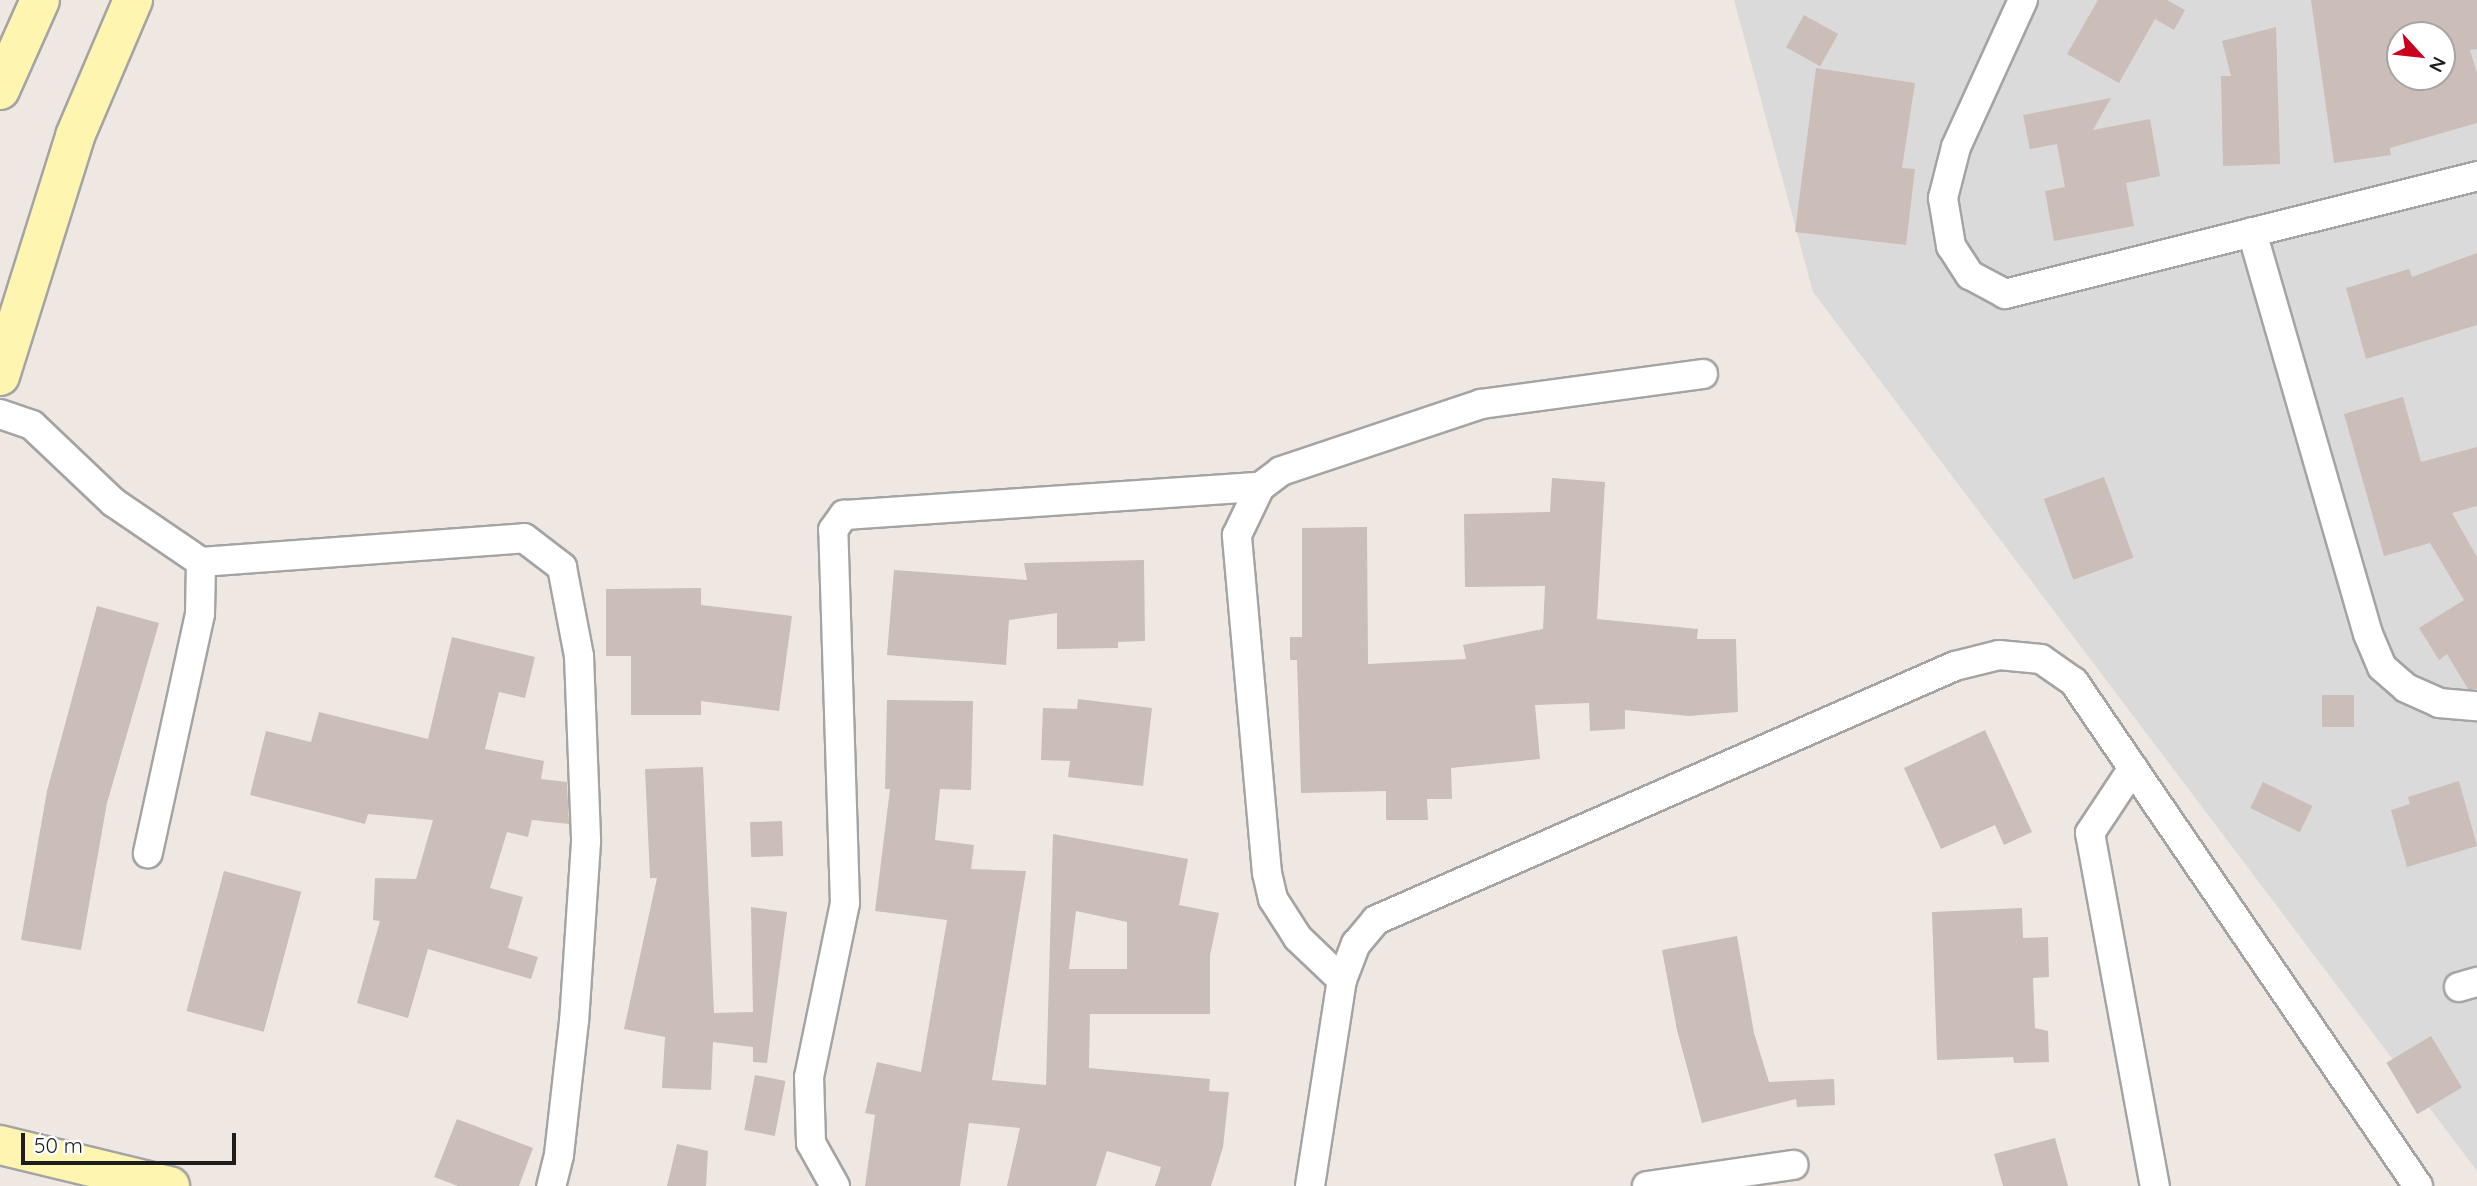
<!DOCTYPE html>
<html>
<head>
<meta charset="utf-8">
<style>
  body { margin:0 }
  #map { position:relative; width:2477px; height:1186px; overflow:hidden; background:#efe8e2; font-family:Quicksand,sans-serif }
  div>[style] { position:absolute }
  .residential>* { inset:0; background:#dbdada }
  .building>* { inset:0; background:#cbbdb8; transform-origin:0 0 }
  .roads { filter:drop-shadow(2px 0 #a4a4a4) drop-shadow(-2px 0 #a4a4a4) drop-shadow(0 2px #a4a4a4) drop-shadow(0 -2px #a4a4a4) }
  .street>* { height:28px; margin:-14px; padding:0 14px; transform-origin:14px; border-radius:14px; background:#fff }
  .secondary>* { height:38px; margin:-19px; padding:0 19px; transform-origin:19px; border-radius:19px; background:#fef6b0 }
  span { translate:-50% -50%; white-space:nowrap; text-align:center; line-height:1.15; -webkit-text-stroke:6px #fff; paint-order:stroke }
  .north { position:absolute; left:2386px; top:21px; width:70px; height:70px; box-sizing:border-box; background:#fff; border:2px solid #a5a5a5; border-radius:50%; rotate:117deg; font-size:19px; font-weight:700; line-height:28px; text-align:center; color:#1d1d1d }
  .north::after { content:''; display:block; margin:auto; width:24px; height:32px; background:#c9001e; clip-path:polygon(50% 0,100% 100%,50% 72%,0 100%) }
  .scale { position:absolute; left:21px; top:1133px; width:215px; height:32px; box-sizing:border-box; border:4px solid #1d1d1d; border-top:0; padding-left:9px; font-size:21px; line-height:24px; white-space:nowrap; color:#1d1d1d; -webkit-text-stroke:5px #fff; paint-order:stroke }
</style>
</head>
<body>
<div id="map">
  <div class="residential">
    <i style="clip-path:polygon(evenodd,1734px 0,2477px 0,2477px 1171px,1813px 292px,1734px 0,2400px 35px,2442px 35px,2442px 77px,2400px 77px,2400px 35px)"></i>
  </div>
  <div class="building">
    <i style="clip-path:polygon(2098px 0,2167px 0,2185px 10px,2174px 30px,2155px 19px,2119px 83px,2067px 54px)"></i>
    <i style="clip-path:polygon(evenodd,2311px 0,2477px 0,2477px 49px,2470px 50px,2477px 73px,2477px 123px,2390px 148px,2391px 155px,2334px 163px,2311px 0,2400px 35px,2442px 35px,2442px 77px,2400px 77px,2400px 35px)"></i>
    <i style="left:1804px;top:15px;width:39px;height:37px;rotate:29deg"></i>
    <i style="clip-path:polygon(2276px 27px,2280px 164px,2223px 166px,2221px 76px,2231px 76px,2222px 41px)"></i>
    <i style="clip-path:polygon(1816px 68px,1915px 83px,1902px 168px,1915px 169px,1906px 245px,1795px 232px)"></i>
    <i style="clip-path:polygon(2111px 98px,2093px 130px,2150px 119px,2160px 176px,2126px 183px,2134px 226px,2054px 241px,2045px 191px,2065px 187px,2057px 144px,2030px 149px,2023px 115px)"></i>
    <i style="clip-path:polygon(2477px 253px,2477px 325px,2366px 359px,2346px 288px,2409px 269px,2412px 277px)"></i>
    <i style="clip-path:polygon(2403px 397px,2421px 462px,2477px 447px,2477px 506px,2452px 513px,2477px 557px,2477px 689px,2468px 689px,2447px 654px,2439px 660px,2419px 628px,2464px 600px,2430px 543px,2384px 556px,2344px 414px)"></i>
    <i style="left:2104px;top:477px;width:86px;height:64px;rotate:70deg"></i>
    <i style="clip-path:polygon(1552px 478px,1605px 482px,1597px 619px,1698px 629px,1697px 639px,1736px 639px,1738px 712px,1689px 716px,1625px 710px,1625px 729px,1590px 731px,1589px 703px,1535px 705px,1540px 759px,1451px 768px,1452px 799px,1427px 799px,1428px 820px,1386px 820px,1386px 791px,1301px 793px,1297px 660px,1290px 660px,1290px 637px,1302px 637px,1302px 528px,1367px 527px,1368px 664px,1466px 659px,1463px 645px,1543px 629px,1545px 586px,1465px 587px,1464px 514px,1550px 512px)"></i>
    <i style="clip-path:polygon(1144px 560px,1145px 641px,1118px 642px,1118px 648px,1057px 649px,1057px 613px,1009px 620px,1006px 665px,887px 655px,894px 570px,1027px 580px,1024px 563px)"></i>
    <i style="clip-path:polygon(701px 588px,701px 605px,792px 616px,779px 711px,701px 701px,701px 715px,631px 715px,631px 656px,606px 656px,606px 589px)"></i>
    <i style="clip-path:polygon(97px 606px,159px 623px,107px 803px,81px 950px,21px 940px,47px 791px)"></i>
    <i style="clip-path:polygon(452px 637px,535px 657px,525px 698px,499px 692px,485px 749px,544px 761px,541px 779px,567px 782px,569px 824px,532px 820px,528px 837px,507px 832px,490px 888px,523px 897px,508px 948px,538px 957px,531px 979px,428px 949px,408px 1018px,357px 1003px,380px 921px,373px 920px,375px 878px,416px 879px,433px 820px,368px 814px,365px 824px,250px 795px,266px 731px,311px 742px,319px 712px,428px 739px)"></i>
    <i style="left:2322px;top:695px;width:32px;height:32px"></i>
    <i style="clip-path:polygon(1078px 699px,1152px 708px,1143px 786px,1068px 777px,1070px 761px,1041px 760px,1043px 708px,1077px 709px)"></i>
    <i style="clip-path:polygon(evenodd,887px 700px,973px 701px,971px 790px,940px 789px,935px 840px,974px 845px,971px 869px,1026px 871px,992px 1080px,1046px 1085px,1053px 834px,1188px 859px,1179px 905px,1219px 913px,1210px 955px,1210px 1014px,1090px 1014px,1089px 1068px,1210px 1079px,1209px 1091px,1229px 1092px,1223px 1147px,1211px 1186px,1155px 1186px,1161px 1167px,1107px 1151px,1096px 1186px,1007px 1186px,1020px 1128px,969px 1123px,960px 1186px,865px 1186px,875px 1115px,865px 1113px,877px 1062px,921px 1072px,947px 920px,875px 911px,890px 789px,885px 789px,887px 700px,1076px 911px,1127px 922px,1127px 969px,1069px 969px,1076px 911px)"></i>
    <i style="clip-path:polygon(1985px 730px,2032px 832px,2004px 845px,1995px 825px,1941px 849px,1904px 768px)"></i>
    <i style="clip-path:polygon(703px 767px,714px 1013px,753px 1012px,751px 907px,787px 912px,767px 1063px,753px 1062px,753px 1047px,713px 1042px,711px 1090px,662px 1088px,665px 1037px,624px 1029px,657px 878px,650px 878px,645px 769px)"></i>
    <i style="clip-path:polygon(2459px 781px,2477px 846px,2407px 867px,2391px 810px,2410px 804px,2408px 797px)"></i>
    <i style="left:2263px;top:782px;width:55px;height:29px;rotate:26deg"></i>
    <i style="left:782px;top:821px;width:35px;height:32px;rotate:88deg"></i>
    <i style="left:224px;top:871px;width:80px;height:145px;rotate:15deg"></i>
    <i style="clip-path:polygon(2022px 908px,2023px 938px,2048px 937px,2049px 977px,2033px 978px,2035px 1028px,2048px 1031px,2049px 1062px,2014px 1063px,2013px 1057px,1937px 1060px,1932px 912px)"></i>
    <i style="clip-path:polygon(1737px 936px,1754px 1033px,1769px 1082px,1834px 1079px,1835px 1105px,1797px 1107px,1796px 1099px,1702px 1123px,1677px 1030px,1662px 950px)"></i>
    <i style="left:2431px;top:1036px;width:60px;height:52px;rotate:59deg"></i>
    <i style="left:755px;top:1075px;width:31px;height:56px;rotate:11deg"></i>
    <i style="clip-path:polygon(457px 1119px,533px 1148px,519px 1186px,458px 1186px,434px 1177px)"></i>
    <i style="clip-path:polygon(2055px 1138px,2068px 1186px,2003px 1186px,1994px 1154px)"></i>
    <i style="clip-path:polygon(677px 1144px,708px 1151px,706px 1186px,667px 1186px)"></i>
  </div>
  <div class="roads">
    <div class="street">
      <i style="left:2023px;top:0;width:162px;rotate:114.5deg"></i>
      <i style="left:1956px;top:147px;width:53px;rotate:104.3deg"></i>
      <i style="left:1943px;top:198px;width:49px;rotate:80.5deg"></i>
      <i style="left:1951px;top:246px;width:35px;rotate:57deg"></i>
      <i style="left:1970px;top:275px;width:40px;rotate:28deg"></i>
      <i style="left:2005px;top:294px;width:487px;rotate:-14deg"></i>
      <i style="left:2252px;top:232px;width:418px;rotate:73.9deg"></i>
      <i style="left:2368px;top:634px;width:36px;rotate:67deg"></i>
      <i style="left:2382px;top:667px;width:32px;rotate:41deg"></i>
      <i style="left:2406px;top:688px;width:36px;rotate:24deg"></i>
      <i style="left:2439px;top:703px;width:38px;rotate:5deg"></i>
      <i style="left:0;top:414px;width:34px;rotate:19deg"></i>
      <i style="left:32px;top:425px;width:112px;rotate:43.5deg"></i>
      <i style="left:113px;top:502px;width:107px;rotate:34.3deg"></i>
      <i style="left:201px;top:562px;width:52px;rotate:91.1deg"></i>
      <i style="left:200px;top:614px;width:245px;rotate:102.3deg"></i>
      <i style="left:201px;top:562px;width:324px;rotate:-4.2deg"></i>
      <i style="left:524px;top:538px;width:48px;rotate:37.3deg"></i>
      <i style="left:562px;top:567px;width:91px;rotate:79.2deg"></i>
      <i style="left:579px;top:656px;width:186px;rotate:87.8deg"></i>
      <i style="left:586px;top:842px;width:179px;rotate:93.8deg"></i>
      <i style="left:574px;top:1021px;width:135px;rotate:96.4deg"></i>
      <i style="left:559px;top:1155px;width:32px;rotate:104deg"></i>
      <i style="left:2133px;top:768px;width:78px;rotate:123.5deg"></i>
      <i style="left:2090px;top:833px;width:359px;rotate:79.6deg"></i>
      <i style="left:1342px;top:980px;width:61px;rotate:-136.3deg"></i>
      <i style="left:1298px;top:938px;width:46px;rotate:-122.7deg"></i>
      <i style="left:1273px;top:899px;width:27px;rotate:-103deg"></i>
      <i style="left:1267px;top:873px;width:339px;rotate:-95.1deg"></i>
      <i style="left:1237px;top:535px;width:53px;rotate:-64.4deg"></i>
      <i style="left:1260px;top:487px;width:26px;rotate:-37deg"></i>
      <i style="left:1281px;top:471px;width:211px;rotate:-18.5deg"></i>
      <i style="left:1481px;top:404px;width:224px;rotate:-7.7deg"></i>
      <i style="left:2459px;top:987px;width:19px;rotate:-16deg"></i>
      <i style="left:835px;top:1186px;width:49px;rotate:-119.2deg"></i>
      <i style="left:811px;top:1143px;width:66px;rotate:-91.7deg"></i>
      <i style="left:809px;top:1077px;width:178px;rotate:-78.3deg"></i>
      <i style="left:845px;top:903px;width:373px;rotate:-91.8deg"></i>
      <i style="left:833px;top:530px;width:19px;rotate:-54deg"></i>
      <i style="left:844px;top:515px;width:417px;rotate:-3.9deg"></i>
      <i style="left:1310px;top:1186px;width:208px;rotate:-81.2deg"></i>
      <i style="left:1342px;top:980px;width:39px;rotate:-69deg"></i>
      <i style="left:1356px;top:944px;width:31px;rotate:-50deg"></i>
      <i style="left:1376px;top:920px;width:632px;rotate:-23.69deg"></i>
      <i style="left:1955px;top:666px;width:45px;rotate:-14deg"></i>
      <i style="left:1999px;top:655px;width:42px;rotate:5.4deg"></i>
      <i style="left:2041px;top:659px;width:40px;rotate:34.9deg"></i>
      <i style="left:2074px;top:682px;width:610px;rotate:55.68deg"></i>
      <i style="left:1647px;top:1186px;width:148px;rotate:-8.2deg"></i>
    </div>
    <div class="secondary">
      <i style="left:0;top:90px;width:98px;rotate:-66deg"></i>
      <i style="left:0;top:376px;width:251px;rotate:-72.6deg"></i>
      <i style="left:75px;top:136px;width:148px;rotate:-66.9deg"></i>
      <i style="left:0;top:1145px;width:175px;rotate:13.6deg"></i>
    </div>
  </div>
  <div class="north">N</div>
  <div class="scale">50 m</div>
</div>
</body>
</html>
